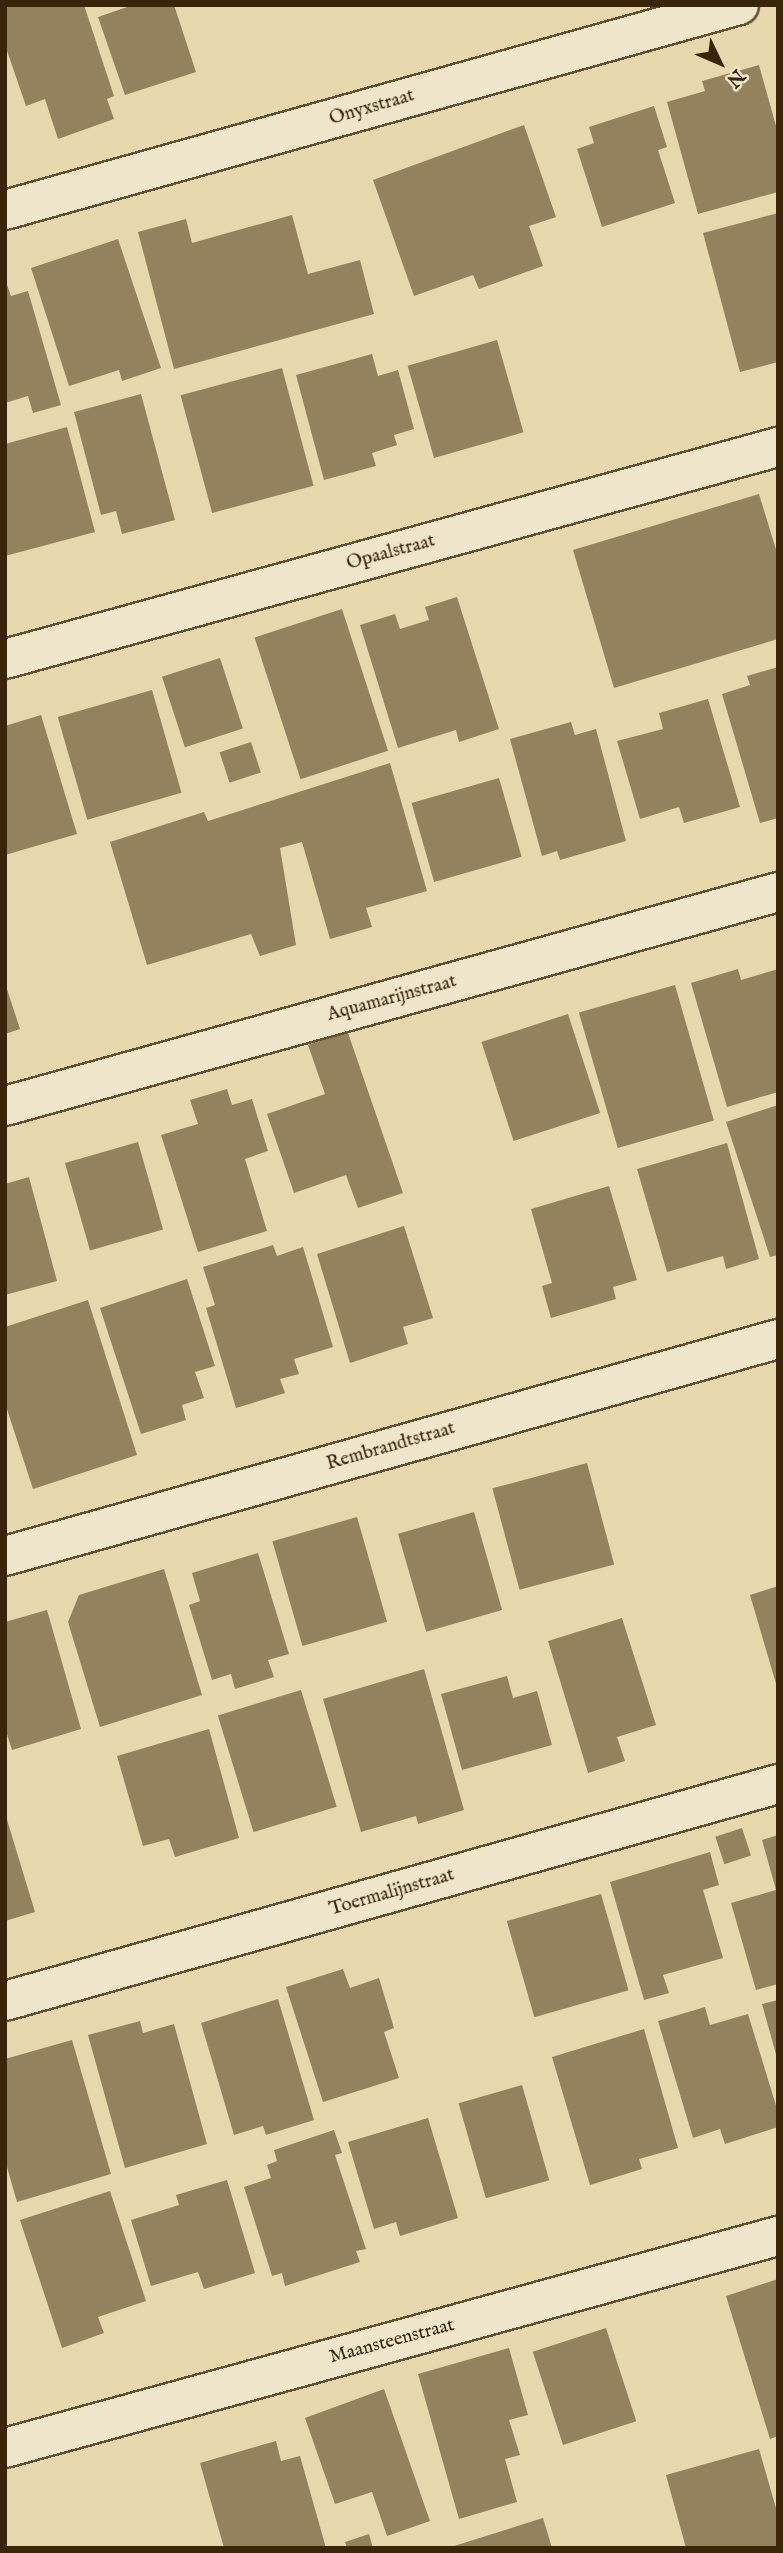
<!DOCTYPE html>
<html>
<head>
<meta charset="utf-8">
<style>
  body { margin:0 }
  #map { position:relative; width:783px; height:2553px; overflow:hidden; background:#e6d7ad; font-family:"IM FELL English",serif }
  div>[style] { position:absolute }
  .building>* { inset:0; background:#94825f; transform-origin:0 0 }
  .roads { filter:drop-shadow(2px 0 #665233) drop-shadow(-2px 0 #665233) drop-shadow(0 2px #665233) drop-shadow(0 -2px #665233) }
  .street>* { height:38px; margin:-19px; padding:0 19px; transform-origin:19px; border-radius:19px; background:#efe5ca }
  span { translate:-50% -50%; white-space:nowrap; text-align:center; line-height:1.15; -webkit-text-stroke:5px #efe5ca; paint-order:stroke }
  .street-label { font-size:19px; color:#3b250a }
  .frame { position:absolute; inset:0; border:7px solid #3b250a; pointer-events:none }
  .north { position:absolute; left:685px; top:28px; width:70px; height:70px; -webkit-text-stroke:5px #efe5ca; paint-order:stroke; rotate:134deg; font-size:19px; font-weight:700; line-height:28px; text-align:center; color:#3b250a }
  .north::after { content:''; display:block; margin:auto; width:24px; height:32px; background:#3b250a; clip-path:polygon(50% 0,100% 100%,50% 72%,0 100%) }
</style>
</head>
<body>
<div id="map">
  <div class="building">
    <i style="clip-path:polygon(84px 5px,114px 96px,107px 99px,114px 119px,58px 139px,45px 99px,26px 106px,5px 45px,5px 6px)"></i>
    <i style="clip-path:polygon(133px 5px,174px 5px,196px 72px,125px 95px,98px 17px)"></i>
    <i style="clip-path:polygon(759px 65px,778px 133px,778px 192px,698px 214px,667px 102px,705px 91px,702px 81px)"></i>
    <i style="clip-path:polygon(654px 106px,667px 147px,658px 150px,675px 203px,602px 227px,577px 149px,594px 143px,589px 127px)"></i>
    <i style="clip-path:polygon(524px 125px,556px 217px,529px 226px,543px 266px,479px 289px,473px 275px,414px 296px,373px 180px)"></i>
    <i style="clip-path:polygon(778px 213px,778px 362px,740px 372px,703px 233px)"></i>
    <i style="clip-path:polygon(292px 215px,308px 274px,360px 260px,374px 314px,174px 369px,138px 232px,186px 219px,192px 243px)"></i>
    <i style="clip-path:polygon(118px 239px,161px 368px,122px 381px,119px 370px,69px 386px,31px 268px)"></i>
    <i style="clip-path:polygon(5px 279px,11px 296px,28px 291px,61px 405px,33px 413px,28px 396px,5px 403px)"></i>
    <i style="left:497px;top:340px;width:96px;height:93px;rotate:74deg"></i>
    <i style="clip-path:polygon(372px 354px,378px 376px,398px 370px,414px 429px,394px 435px,397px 445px,372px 453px,376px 466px,324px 480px,296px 375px)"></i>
    <i style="left:282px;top:368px;width:122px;height:105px;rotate:75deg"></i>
    <i style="clip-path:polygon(141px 394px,175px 520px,122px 534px,116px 511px,101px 515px,74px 412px)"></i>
    <i style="clip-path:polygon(67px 427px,95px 532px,5px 556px,5px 444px)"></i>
    <i style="clip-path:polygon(759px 494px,778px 556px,778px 639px,614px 688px,573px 550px)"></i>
    <i style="clip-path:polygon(457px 597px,499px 729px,459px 742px,456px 730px,398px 748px,360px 625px,395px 614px,400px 629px,429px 620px,425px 607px)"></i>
    <i style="left:342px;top:609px;width:149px;height:92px;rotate:72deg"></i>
    <i style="left:220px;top:658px;width:74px;height:61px;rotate:72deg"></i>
    <i style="clip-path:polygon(778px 667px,778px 818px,760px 823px,722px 694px,750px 685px,747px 676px)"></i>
    <i style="left:152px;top:690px;width:107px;height:98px;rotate:74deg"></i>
    <i style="clip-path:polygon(708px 699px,740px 807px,684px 823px,679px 807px,640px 819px,617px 741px,663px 729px,659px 713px)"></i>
    <i style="clip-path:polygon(41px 715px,77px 834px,5px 855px,5px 726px)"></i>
    <i style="clip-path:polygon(571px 722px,575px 735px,596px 729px,626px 841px,560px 860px,557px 851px,542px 856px,510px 739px)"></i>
    <i style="left:251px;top:742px;width:32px;height:33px;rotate:72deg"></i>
    <i style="clip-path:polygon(390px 763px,427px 891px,366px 908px,372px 927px,330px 939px,302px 842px,280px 848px,296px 945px,260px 956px,251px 934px,147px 965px,110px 842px,204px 812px,208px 821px)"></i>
    <i style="left:499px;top:778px;width:82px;height:91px;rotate:74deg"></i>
    <i style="clip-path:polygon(738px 969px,741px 980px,778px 969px,778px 1092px,727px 1107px,691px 983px)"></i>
    <i style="clip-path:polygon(5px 983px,20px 1029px,5px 1034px)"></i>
    <i style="left:675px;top:985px;width:141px;height:100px;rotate:74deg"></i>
    <i style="left:568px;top:1014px;width:104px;height:91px;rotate:72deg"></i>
    <i style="clip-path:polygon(347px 1030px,403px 1193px,358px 1208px,346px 1175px,294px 1193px,267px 1114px,325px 1094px,308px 1045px)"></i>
    <i style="clip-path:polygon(227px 1089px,232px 1105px,252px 1099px,268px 1151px,245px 1159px,267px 1231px,198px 1252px,161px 1135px,198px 1124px,190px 1100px)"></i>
    <i style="clip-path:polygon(778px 1105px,778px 1255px,770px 1257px,726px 1122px)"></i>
    <i style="left:138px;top:1142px;width:91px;height:76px;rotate:74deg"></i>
    <i style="clip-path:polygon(727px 1143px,759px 1259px,726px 1269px,723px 1256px,667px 1272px,637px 1169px)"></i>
    <i style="clip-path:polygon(29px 1177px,57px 1281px,5px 1295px,5px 1184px)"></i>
    <i style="clip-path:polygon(609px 1186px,637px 1280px,613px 1287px,616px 1299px,551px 1318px,542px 1286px,552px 1283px,531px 1209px)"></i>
    <i style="clip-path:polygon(404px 1226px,433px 1318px,403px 1327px,408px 1344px,350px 1363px,317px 1254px)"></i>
    <i style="clip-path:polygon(273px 1245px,277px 1256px,303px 1247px,333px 1347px,294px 1359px,299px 1374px,280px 1379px,285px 1393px,236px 1408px,206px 1308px,215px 1305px,203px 1267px)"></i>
    <i style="clip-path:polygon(187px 1279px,215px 1366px,195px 1372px,204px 1398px,182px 1405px,186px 1420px,141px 1434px,100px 1308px)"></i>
    <i style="clip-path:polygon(88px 1300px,137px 1455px,33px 1489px,5px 1403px,5px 1327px)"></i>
    <i style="left:587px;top:1463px;width:105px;height:98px;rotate:75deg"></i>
    <i style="left:474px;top:1512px;width:102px;height:79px;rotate:74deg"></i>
    <i style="left:357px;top:1517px;width:109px;height:88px;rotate:74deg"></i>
    <i style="clip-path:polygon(258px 1553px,289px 1654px,268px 1660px,274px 1677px,235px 1689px,231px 1674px,212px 1680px,189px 1605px,200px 1601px,192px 1573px)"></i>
    <i style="clip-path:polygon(164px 1569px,202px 1695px,100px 1727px,68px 1622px,79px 1595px)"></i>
    <i style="clip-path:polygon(778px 1586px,778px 1687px,777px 1687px,750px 1595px)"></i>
    <i style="clip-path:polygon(47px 1610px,81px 1729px,12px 1750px,5px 1728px,5px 1622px)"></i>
    <i style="clip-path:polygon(622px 1618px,656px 1725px,617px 1737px,625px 1761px,588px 1773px,548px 1641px)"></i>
    <i style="clip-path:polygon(424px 1669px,464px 1810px,418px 1824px,416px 1816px,361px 1832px,323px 1699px)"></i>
    <i style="clip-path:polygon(507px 1676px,513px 1698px,537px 1691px,552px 1745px,462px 1770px,441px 1694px)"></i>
    <i style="left:301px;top:1690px;width:122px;height:87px;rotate:73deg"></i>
    <i style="clip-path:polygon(209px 1729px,239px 1838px,175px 1857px,169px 1839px,143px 1846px,117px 1756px)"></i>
    <i style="clip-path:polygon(5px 1813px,35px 1912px,5px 1921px)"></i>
    <i style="left:742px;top:1828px;width:29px;height:28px;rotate:72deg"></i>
    <i style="clip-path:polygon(778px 1835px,778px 1984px,756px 1990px,731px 1903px,776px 1890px,762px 1840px)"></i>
    <i style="clip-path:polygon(710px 1852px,719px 1885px,703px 1890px,723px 1958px,663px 1975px,669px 1993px,644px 2000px,610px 1882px)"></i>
    <i style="left:601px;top:1894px;width:100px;height:98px;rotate:74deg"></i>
    <i style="clip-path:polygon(343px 1969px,350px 1988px,379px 1978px,394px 2028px,384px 2032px,399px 2078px,323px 2102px,286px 1987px)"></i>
    <i style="clip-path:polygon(278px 1999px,314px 2120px,266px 2135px,263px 2126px,234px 2135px,201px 2023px)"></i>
    <i style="clip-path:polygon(778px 2000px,778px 2058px,777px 2058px,762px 2004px)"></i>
    <i style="clip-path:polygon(705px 2007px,710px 2025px,748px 2014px,778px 2112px,778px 2127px,725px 2144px,720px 2129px,693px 2138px,658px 2021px)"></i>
    <i style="clip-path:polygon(140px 2021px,143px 2033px,174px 2024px,207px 2144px,125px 2168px,88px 2035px)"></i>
    <i style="clip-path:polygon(644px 2029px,678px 2148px,639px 2159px,642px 2169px,590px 2185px,552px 2057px)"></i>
    <i style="clip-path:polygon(72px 2040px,111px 2174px,17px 2202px,5px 2160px,5px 2059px)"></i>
    <i style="left:522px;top:2085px;width:99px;height:66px;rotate:74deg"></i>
    <i style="clip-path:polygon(428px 2118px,458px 2218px,400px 2236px,396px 2222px,374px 2229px,348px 2142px)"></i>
    <i style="clip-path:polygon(334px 2130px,342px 2153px,335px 2155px,366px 2249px,356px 2251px,360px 2262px,285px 2286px,282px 2273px,272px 2276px,244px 2187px,271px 2178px,267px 2165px,277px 2161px,274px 2150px)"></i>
    <i style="clip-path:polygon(227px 2180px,255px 2273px,204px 2289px,198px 2272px,151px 2286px,131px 2220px,179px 2205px,176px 2195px)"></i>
    <i style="clip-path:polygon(110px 2191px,146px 2301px,98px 2317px,104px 2333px,62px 2348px,20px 2220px)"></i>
    <i style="clip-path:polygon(778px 2279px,778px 2436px,770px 2439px,726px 2296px)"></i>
    <i style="left:606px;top:2328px;width:98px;height:77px;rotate:72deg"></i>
    <i style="clip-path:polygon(509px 2348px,528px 2415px,509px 2420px,520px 2455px,505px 2459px,517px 2502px,459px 2519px,418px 2374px)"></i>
    <i style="clip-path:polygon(384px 2389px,430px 2521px,387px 2536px,372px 2492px,335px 2504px,305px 2418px)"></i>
    <i style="clip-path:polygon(276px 2441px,281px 2461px,300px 2456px,326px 2548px,224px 2548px,200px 2463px)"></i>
    <i style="clip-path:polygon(759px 2449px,778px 2515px,778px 2548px,686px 2548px,666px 2475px)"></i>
    <i style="clip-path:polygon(543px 2518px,552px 2548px,451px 2548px,451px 2547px)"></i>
    <i style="clip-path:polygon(369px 2534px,373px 2548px,347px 2548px,345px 2542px)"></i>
  </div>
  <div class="roads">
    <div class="street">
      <i style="left:5px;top:210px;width:762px;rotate:-15.6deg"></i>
      <i style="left:5px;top:659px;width:802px;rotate:-15.34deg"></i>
      <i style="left:5px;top:1106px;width:802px;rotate:-15.47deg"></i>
      <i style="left:5px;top:1556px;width:803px;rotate:-15.68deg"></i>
      <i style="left:5px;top:2001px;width:803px;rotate:-15.68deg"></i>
      <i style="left:5px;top:2448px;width:802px;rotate:-15.34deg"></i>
    </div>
  </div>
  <div class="street-label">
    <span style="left:372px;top:108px;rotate:-16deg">Onyxstraat</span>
    <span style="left:391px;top:553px;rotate:-15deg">Opaalstraat</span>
    <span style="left:392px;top:999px;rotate:-15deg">Aquamarijnstraat</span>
    <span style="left:391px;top:1447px;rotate:-16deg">Rembrandtstraat</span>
    <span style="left:392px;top:1893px;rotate:-16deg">Toermalijnstraat</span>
    <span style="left:392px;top:2342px;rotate:-15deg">Maansteenstraat</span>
  </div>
  <div class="frame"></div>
  <div class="north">N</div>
</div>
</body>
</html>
